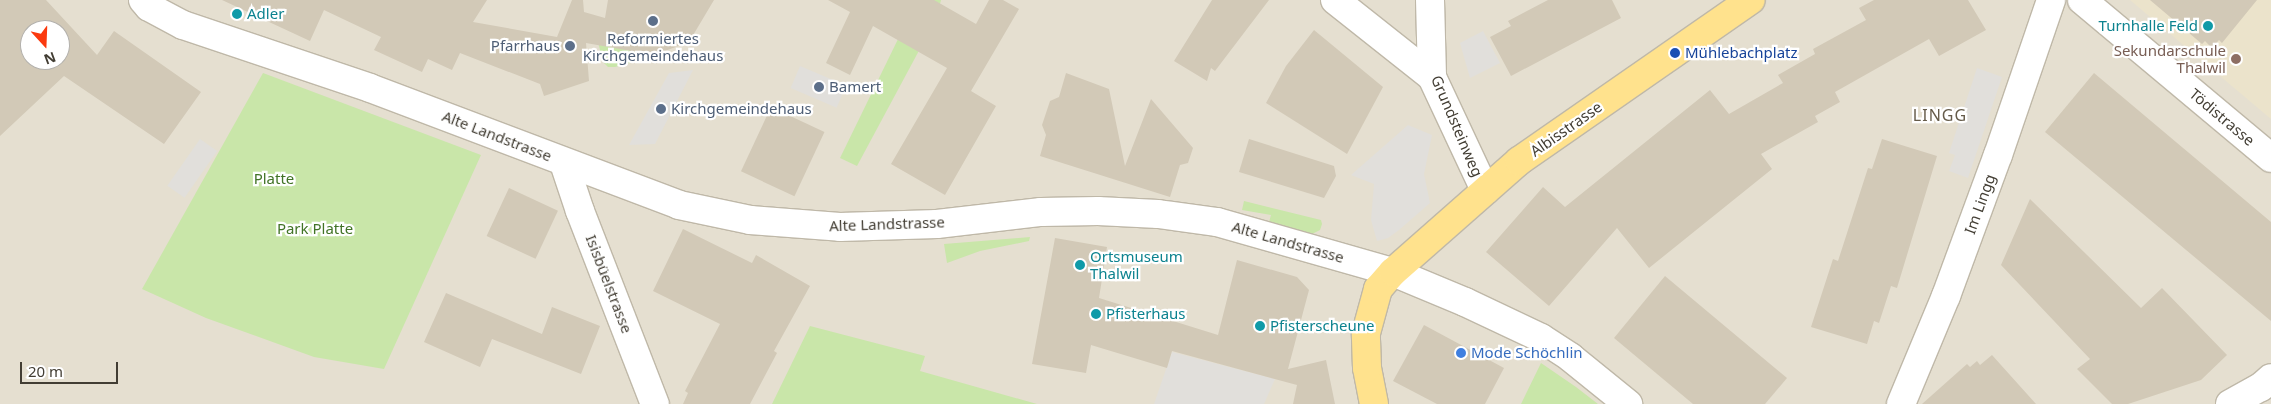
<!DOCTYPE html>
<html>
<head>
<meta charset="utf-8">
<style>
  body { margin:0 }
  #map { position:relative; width:2271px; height:404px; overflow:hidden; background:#f1ede2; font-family:"Noto Sans",sans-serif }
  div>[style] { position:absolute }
  .residential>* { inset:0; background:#e5dfd0 }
  .education>* { inset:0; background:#ebe3cb }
  .green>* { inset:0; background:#c9e6a9 }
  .parking>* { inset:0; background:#e1dfdb; transform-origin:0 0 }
  .building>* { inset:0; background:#d2c9b7; transform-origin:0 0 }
  .roads { filter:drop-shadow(1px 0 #bfb8a8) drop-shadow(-1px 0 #bfb8a8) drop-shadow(0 1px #bfb8a8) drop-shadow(0 -1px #bfb8a8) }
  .minor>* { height:28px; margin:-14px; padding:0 14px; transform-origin:14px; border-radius:14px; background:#fff }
  .major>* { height:28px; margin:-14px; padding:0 14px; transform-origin:14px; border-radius:14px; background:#ffe28d }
  .dots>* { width:14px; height:14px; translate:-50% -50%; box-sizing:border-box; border:2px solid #fff; border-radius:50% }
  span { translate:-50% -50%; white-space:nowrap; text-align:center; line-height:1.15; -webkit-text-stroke:4.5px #fff; paint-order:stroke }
  .culture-label { font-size:15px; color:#0d838f }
  .left { translate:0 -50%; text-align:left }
  .right { translate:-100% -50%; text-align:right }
  .service-label { font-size:15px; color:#4e5e75 }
  .education-label { font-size:15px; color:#785e54 }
  .transit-label { font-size:15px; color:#164399 }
  .street-label { font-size:15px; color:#423d33 }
  .park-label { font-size:15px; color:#417326 }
  .shop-label { font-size:15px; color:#366cbe }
  .neighbourhood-label { font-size:16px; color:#655b4a; letter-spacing:1px }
  .north { position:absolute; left:20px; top:20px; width:50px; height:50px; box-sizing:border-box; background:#fff; border:1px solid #b3b1ad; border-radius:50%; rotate:160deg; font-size:14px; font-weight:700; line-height:20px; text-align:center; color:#423d33 }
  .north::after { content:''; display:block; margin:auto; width:18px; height:22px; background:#fb3a0f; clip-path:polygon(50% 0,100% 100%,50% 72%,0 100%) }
  .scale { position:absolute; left:20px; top:362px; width:98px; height:22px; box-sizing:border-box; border:2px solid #423d33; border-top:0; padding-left:6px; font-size:15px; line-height:18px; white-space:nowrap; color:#423d33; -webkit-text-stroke:4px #fff; paint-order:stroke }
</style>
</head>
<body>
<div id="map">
  <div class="residential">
    <i style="clip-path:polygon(evenodd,0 0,2271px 0,2271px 404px,0 404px,0 0,30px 30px,60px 30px,60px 60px,30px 60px,30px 30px)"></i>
  </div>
  <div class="education">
    <i style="clip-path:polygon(2130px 0,2271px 0,2271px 119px)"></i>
  </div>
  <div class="green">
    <i style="clip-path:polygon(923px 0,941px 0,936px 19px,857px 166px,840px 158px,901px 33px)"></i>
    <i style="clip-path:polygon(597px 38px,650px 50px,644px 59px,615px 67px,608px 67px,603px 62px)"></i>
    <i style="clip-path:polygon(263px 73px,481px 155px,384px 369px,314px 357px,206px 318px,142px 289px)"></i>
    <i style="clip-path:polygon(1244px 201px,1321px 220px,1322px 224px,1320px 230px,1312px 234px,1269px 222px,1271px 215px,1242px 210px)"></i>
    <i style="clip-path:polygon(1030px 237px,1029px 241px,980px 251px,947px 263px,944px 244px)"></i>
    <i style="clip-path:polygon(810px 326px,925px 356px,920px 371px,1037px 404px,772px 404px)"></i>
    <i style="clip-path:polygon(1541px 363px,1576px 387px,1598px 404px,1521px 404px)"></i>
  </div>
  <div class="parking">
    <i style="clip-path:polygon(1483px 31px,1500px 63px,1470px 78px,1460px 43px)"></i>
    <i style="left:800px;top:66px;width:50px;height:24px;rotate:23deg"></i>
    <i style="clip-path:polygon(1977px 68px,2002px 77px,1968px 178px,1949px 171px,1955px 155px,1949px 153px)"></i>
    <i style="clip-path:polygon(693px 70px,655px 144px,629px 145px,669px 73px)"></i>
    <i style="clip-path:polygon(1408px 125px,1432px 135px,1424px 174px,1430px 203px,1399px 230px,1388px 238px,1377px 241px,1371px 220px,1374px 184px,1351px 175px)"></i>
    <i style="left:200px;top:139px;width:21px;height:57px;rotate:35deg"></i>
    <i style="clip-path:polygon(1172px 352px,1275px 379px,1264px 404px,1154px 404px)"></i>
  </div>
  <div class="building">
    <i style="clip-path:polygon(evenodd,0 0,46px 0,97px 55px,114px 31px,201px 92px,164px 144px,64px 76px,0 136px,0 0,30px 30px,60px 30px,60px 60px,30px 60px,30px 30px)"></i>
    <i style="clip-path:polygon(222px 0,487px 0,473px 22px,557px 37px,572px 0,583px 0,584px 12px,605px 18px,608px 0,714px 0,689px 42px,654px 55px,586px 43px,589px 81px,544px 96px,540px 84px,460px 53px,452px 70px,428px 59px,422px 72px,374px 50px,381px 37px,324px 10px,310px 41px)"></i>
    <i style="clip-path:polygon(828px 0,934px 0,976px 24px,989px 0,1003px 0,1019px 9px,971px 91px,996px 106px,945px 195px,891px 164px,947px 68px,873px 26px,850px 75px,826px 63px,850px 12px)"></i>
    <i style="clip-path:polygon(1212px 0,1269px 0,1215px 71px,1211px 68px,1207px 81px,1174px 61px)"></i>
    <i style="clip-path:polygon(1548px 0,1612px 0,1621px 18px,1511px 76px,1490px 37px,1511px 26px,1508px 21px)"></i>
    <i style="clip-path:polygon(1874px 0,1968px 0,1986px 30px,1939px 56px,1929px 39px,1835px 92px,1840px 102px,1815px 116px,1818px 122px,1761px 154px,1772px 169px,1649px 268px,1617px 228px,1549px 306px,1486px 252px,1543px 187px,1565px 207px,1710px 90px,1729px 114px,1783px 83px,1778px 75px,1815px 54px,1813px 49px,1866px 20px,1859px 8px)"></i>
    <i style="clip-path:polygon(2150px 0,2257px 0,2222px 43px,2219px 40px,2212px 48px,2205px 41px,2202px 44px)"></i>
    <i style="clip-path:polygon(1314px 30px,1383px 87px,1347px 154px,1266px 103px,1286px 66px)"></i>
    <i style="clip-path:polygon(1066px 73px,1109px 89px,1125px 166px,1151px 99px,1193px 148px,1188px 163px,1180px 165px,1170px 197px,1040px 156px,1046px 135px,1042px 125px,1050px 101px,1059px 97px)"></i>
    <i style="clip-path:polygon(2094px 73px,2271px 222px,2271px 321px,2045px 132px)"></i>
    <i style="left:771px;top:107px;width:59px;height:71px;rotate:25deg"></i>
    <i style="clip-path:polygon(1249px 139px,1334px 166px,1336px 176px,1324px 198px,1239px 172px)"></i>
    <i style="clip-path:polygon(1882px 139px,1937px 156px,1897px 288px,1891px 286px,1879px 323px,1874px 321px,1867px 344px,1811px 327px,1833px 259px,1838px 261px,1868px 168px,1872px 169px)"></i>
    <i style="left:509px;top:188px;width:54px;height:53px;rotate:25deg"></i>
    <i style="clip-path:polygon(2030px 199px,2141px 308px,2162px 288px,2227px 355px,2201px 380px,2128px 404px,2112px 404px,2077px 369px,2090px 359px,2001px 265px)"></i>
    <i style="clip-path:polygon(683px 229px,752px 263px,756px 255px,810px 286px,774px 351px,777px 353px,750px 404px,683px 404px,688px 393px,685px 391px,720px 324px,653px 291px)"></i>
    <i style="clip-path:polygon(1055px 238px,1107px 247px,1099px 298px,1218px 335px,1237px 260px,1297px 277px,1309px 290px,1288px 369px,1326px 360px,1335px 404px,1293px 404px,1297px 385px,1172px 351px,1167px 368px,1091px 345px,1086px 373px,1032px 364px)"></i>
    <i style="clip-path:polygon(1665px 276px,1787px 378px,1765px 404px,1693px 404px,1614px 338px)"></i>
    <i style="clip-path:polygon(446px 293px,542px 334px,552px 307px,600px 326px,581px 374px,492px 339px,480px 367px,424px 342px)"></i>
    <i style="clip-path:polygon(1424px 325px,1504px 368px,1485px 404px,1437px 404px,1393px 381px)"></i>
    <i style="clip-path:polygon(1992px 355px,2036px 404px,1922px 404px,1967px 364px,1970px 367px,1977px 361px,1980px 365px)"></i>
  </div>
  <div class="roads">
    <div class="minor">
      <i style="left:143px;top:0;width:9px;rotate:49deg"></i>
      <i style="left:149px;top:7px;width:38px;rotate:28deg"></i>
      <i style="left:183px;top:25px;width:197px;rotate:18.6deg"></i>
      <i style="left:370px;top:88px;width:330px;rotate:20.7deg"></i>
      <i style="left:679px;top:205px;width:73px;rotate:11.9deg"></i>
      <i style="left:750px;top:220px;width:90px;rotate:4.4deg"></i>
      <i style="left:840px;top:227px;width:97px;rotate:-1.8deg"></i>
      <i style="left:937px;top:224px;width:105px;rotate:-6.6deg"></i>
      <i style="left:1041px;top:212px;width:57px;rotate:-1deg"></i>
      <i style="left:1098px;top:211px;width:60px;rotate:2.9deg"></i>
      <i style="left:1158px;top:214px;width:60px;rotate:7.7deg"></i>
      <i style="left:1217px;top:222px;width:183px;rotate:15.9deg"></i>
      <i style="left:1393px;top:272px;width:78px;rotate:22.6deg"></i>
      <i style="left:1465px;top:302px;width:84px;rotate:25.3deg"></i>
      <i style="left:1541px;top:338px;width:35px;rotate:33deg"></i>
      <i style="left:1570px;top:357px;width:75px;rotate:39deg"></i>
      <i style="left:1335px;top:0;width:124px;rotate:38.4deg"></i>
      <i style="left:1430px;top:0;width:77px;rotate:88.5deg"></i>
      <i style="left:1432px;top:77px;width:125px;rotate:64.9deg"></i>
      <i style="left:2082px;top:0;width:246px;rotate:39.9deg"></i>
      <i style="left:564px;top:163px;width:51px;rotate:71.6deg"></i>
      <i style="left:580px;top:211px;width:207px;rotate:68.8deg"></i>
      <i style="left:1901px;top:404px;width:117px;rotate:-67.4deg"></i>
      <i style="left:1946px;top:296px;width:150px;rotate:-69.8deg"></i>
      <i style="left:1998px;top:155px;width:164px;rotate:-71.1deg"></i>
      <i style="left:2230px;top:404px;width:35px;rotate:-29deg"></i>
      <i style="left:2261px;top:387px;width:13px;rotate:-42deg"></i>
    </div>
    <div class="major">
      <i style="left:1374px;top:404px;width:37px;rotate:-101deg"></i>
      <i style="left:1367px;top:368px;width:35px;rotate:-92deg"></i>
      <i style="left:1366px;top:333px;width:46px;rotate:-74.7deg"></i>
      <i style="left:1378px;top:289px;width:23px;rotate:-49deg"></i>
      <i style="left:1393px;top:272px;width:168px;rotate:-41.4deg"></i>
      <i style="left:1519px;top:161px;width:282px;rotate:-34.8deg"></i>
    </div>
  </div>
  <div class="dots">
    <i style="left:237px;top:14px;background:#0f9aa8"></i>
    <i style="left:653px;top:21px;background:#5c6f8a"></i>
    <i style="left:2208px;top:26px;background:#0f9aa8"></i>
    <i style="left:570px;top:46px;background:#5c6f8a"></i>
    <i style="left:1675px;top:53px;background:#1a4fb4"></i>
    <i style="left:2236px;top:59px;background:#8d6e63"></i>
    <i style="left:819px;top:87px;background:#5c6f8a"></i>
    <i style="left:661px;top:109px;background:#5c6f8a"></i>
    <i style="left:1080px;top:265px;background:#0f9aa8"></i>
    <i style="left:1096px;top:314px;background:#0f9aa8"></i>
    <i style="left:1260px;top:326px;background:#0f9aa8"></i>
    <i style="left:1461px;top:353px;background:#3f7fe0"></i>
  </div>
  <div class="culture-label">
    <span class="left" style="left:247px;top:14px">Adler</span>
    <span class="right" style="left:2198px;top:26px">Turnhalle Feld</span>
    <span class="left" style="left:1090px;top:265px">Ortsmuseum<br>Thalwil</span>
    <span class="left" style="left:1106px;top:314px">Pfisterhaus</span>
    <span class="left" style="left:1270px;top:326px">Pfisterscheune</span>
  </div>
  <div class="service-label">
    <span style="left:653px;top:47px">Reformiertes<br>Kirchgemeindehaus</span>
    <span class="right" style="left:560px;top:46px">Pfarrhaus</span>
    <span class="left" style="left:829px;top:87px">Bamert</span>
    <span class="left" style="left:671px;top:109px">Kirchgemeindehaus</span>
  </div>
  <div class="education-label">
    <span class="right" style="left:2226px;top:59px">Sekundarschule<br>Thalwil</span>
  </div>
  <div class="transit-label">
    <span class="left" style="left:1685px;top:53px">Mühlebachplatz</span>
  </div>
  <div class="street-label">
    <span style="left:2222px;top:117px;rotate:40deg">Tödistrasse</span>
    <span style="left:1457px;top:126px;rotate:67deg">Grundsteinweg</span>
    <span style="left:1566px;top:129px;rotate:-35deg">Albisstrasse</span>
    <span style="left:497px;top:136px;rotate:21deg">Alte Landstrasse</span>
    <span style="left:1980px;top:204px;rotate:-70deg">Im Lingg</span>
    <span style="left:887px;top:224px;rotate:-2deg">Alte Landstrasse</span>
    <span style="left:1288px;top:242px;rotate:16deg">Alte Landstrasse</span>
    <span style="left:609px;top:284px;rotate:69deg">Isisbüelstrasse</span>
  </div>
  <div class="park-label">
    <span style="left:274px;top:179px">Platte</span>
    <span style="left:315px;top:229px">Park Platte</span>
  </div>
  <div class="shop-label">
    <span class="left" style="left:1471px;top:353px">Mode Schöchlin</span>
  </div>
  <div class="neighbourhood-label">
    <span style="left:1940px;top:115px">LINGG</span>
  </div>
  <div class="north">N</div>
  <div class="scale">20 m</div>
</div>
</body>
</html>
